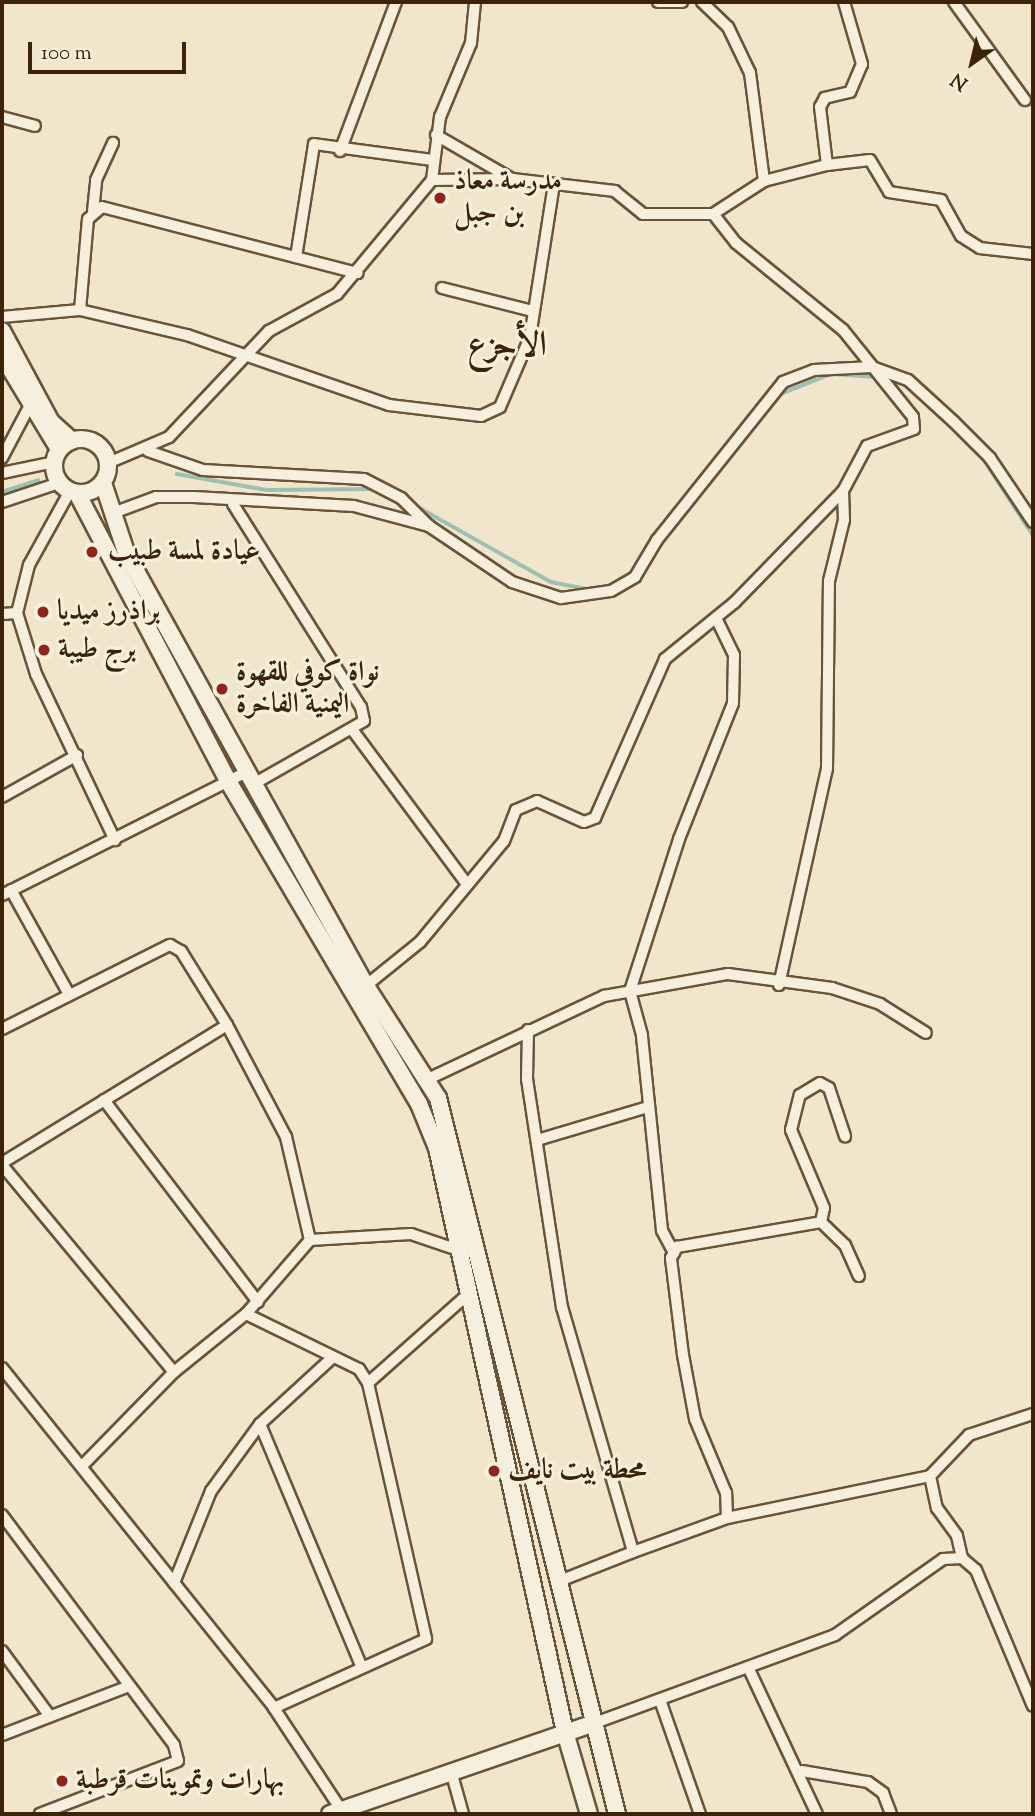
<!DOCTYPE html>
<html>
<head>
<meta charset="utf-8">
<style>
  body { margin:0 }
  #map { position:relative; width:1035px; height:1816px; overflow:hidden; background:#f1e6cb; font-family:"Sorts Mill Goudy",Amiri,serif }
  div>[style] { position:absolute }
  .stream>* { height:3.5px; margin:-1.75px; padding:0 1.75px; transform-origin:1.75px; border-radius:1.75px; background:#9cc0b1 }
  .roads { filter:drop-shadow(2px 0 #695439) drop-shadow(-2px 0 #695439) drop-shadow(0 2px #695439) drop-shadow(0 -2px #695439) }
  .street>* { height:10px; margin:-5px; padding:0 5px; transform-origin:5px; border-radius:5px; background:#f6efdd }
  .secondary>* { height:16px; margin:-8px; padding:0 8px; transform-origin:8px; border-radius:8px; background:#f6efdd }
  .secondary>.ring { margin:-8px; padding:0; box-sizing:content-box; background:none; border:16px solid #f6efdd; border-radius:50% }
  .dots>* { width:19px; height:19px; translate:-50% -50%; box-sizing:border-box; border:4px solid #f6efdd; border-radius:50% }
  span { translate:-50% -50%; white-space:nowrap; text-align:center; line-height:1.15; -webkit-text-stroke:6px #f6efdd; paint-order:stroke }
  .poi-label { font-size:28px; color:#3c2308; font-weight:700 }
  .left { translate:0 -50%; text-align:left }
  .district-label { font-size:35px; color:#3c2308; font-weight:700 }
  .frame { position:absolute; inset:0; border:4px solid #3c2308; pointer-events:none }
  .north { position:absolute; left:937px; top:28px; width:70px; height:70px; -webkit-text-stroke:5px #f6efdd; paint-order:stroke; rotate:214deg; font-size:19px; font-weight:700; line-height:28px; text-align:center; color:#3c2308 }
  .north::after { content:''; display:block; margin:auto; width:24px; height:32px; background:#3c2308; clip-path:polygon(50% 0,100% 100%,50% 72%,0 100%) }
  .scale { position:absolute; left:28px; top:42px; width:158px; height:32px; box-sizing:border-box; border:4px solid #3c2308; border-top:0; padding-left:9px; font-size:21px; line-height:24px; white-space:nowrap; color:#3c2308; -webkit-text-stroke:5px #f6efdd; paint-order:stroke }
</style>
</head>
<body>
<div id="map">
  <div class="stream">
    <i style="left:889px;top:380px;width:16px;rotate:14deg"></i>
    <i style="left:778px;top:395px;width:57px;rotate:-21.6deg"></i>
    <i style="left:831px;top:374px;width:47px;rotate:3.7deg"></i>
    <i style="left:981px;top:455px;width:95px;rotate:57deg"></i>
    <i style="left:177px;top:474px;width:91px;rotate:10.1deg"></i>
    <i style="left:267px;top:490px;width:108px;rotate:-0.5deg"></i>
    <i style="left:2px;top:492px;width:38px;rotate:-18deg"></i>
    <i style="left:411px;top:503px;width:161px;rotate:29.4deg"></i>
    <i style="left:551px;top:582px;width:42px;rotate:11deg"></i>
  </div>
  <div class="roads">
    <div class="street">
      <i style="left:658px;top:2px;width:24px"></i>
      <i style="left:702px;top:2px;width:36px;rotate:44deg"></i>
      <i style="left:728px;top:27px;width:51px;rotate:64.4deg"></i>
      <i style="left:750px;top:73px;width:109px;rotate:82.6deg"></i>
      <i style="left:764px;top:181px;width:61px;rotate:147.1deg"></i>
      <i style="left:844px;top:2px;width:65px;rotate:73.8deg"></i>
      <i style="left:862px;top:64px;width:30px;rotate:113deg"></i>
      <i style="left:850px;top:92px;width:26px;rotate:167deg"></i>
      <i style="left:825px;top:98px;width:10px;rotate:119deg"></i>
      <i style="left:820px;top:107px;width:58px;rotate:83.1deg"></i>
      <i style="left:827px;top:165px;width:43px;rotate:-6.6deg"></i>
      <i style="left:870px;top:160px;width:37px;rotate:59deg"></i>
      <i style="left:889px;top:192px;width:53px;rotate:8.7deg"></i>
      <i style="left:941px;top:200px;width:41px;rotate:60.9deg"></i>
      <i style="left:961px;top:236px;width:22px;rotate:32deg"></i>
      <i style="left:980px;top:248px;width:53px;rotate:6.5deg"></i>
      <i style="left:954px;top:2px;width:121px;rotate:54.1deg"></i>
      <i style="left:2px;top:117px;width:34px;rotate:15deg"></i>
      <i style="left:436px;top:135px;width:88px;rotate:30.1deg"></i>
      <i style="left:340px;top:151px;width:159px;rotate:-69.4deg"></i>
      <i style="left:764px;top:181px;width:65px;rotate:-14.3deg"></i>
      <i style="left:93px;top:211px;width:31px;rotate:-84deg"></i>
      <i style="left:96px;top:180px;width:41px;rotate:-65.3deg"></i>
      <i style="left:296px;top:257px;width:114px;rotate:-80.9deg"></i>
      <i style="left:314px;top:144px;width:120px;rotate:7.7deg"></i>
      <i style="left:442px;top:288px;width:93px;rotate:14.3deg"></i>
      <i style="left:80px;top:310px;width:110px;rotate:13.2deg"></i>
      <i style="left:187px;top:335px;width:214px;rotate:19.1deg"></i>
      <i style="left:389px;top:405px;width:93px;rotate:6.8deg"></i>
      <i style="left:481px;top:416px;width:21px;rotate:-25deg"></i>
      <i style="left:500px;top:407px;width:76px;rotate:-66.8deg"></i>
      <i style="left:530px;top:337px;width:155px;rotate:-81.1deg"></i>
      <i style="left:2px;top:317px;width:78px;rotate:-5.1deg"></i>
      <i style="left:80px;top:310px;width:91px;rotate:-85deg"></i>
      <i style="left:88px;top:219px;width:18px;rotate:-41deg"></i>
      <i style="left:102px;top:207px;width:264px;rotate:14.5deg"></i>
      <i style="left:148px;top:451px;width:58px;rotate:19.1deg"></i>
      <i style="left:203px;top:470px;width:161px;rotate:3.2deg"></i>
      <i style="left:364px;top:479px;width:42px;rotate:27.2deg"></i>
      <i style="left:401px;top:498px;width:40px;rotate:45deg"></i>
      <i style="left:429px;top:526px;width:100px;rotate:34deg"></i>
      <i style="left:512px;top:582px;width:52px;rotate:18.1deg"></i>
      <i style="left:561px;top:598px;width:50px;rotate:-8deg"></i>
      <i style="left:611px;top:591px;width:28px;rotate:-30deg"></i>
      <i style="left:635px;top:577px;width:43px;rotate:-59.3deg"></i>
      <i style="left:657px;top:540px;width:202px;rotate:-51.4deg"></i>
      <i style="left:783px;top:382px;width:33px;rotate:-21deg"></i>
      <i style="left:814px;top:370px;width:58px;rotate:-3deg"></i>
      <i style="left:872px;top:367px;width:38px;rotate:20deg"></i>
      <i style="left:908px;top:380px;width:62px;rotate:42.4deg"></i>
      <i style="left:954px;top:422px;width:51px;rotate:45deg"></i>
      <i style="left:990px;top:458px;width:77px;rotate:56.1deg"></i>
      <i style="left:2px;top:458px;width:58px;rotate:-62.1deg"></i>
      <i style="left:108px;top:463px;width:66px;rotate:-23.1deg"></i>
      <i style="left:169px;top:437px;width:146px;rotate:-46.7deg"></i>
      <i style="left:269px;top:331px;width:77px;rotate:-28.6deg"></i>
      <i style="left:337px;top:294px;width:148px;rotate:-50.2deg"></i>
      <i style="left:432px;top:180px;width:64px;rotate:-82.8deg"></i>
      <i style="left:440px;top:117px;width:80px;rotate:-67.3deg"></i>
      <i style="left:471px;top:43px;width:41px;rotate:-84.4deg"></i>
      <i style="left:2px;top:473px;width:53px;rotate:-11.9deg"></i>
      <i style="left:70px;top:491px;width:85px;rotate:119deg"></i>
      <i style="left:29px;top:565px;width:49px;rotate:104deg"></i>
      <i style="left:17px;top:613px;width:64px;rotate:72.7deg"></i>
      <i style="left:36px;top:674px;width:184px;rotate:64.6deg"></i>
      <i style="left:2px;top:502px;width:60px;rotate:-18.4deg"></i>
      <i style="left:233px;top:504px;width:240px;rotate:57.8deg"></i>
      <i style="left:361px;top:707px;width:14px;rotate:78deg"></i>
      <i style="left:364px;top:721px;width:129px;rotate:150.3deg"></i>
      <i style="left:113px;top:513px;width:46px;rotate:-20.4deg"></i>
      <i style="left:156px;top:497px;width:38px"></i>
      <i style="left:194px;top:497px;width:160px;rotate:3.2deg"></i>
      <i style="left:354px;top:506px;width:78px;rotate:14.9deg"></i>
      <i style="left:2px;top:614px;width:15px;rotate:-4deg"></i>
      <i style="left:354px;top:732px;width:188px;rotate:53.4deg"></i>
      <i style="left:2px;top:797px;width:86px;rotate:-29.2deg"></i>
      <i style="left:11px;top:890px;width:119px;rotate:60.9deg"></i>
      <i style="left:2px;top:895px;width:272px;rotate:-26.7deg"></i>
      <i style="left:779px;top:985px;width:221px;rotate:-77.5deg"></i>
      <i style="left:827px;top:769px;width:188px;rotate:-89.4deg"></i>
      <i style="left:829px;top:581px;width:63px;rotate:-76.2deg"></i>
      <i style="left:844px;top:520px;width:29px;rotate:-92deg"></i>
      <i style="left:363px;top:988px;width:73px;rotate:-38.9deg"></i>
      <i style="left:420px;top:942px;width:131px;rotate:-50.3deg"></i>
      <i style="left:504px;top:841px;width:33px;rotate:-69deg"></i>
      <i style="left:516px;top:810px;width:23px;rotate:-23deg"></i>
      <i style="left:537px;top:801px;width:51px;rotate:24.1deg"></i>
      <i style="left:584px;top:822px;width:12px;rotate:-20deg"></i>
      <i style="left:595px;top:818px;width:174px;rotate:-66.2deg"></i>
      <i style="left:665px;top:659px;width:89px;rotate:-39.1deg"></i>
      <i style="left:734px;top:603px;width:156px;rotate:-45.8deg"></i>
      <i style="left:843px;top:491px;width:51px;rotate:-61.9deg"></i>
      <i style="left:867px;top:446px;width:50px;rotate:-19.9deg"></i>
      <i style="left:914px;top:429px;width:12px;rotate:-95deg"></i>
      <i style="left:913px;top:417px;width:112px;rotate:-128.8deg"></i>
      <i style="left:843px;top:330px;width:138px;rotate:-140.9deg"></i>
      <i style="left:736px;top:243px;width:37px;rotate:-128deg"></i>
      <i style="left:713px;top:214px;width:70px;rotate:180deg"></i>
      <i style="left:643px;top:214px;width:36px;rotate:-141deg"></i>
      <i style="left:615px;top:191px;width:103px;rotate:-173.3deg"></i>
      <i style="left:513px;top:179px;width:81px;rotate:179.3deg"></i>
      <i style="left:2px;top:1029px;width:188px;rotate:-26.6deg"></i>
      <i style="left:170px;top:945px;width:13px;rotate:29deg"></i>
      <i style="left:181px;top:951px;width:87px;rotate:58.1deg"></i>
      <i style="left:227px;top:1025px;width:127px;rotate:62.2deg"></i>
      <i style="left:286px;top:1137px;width:106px;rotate:76.9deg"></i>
      <i style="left:310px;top:1240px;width:101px;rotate:-3.4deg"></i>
      <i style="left:411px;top:1234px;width:56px;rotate:18.8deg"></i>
      <i style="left:528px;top:1030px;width:49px;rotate:91.2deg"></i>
      <i style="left:527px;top:1079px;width:231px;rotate:81.3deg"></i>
      <i style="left:562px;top:1307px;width:255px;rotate:73.8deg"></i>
      <i style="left:633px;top:1552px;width:82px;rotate:158.5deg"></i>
      <i style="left:426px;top:1080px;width:197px;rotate:-25.3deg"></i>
      <i style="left:604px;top:996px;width:126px;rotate:-10.1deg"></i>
      <i style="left:728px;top:974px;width:105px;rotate:7.7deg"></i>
      <i style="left:832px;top:988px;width:51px;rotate:18.4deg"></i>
      <i style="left:880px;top:1004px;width:54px;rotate:32.2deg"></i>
      <i style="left:104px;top:1100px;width:254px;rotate:52.7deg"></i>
      <i style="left:537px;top:1140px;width:116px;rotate:-16.6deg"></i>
      <i style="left:2px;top:1163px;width:264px;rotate:-31.5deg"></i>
      <i style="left:2px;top:1165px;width:269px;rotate:50.3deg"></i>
      <i style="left:821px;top:1222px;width:14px;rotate:-78deg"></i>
      <i style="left:824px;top:1208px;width:85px;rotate:-112.9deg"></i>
      <i style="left:791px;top:1130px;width:36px;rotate:-76deg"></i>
      <i style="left:800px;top:1095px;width:23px;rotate:-31deg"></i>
      <i style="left:820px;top:1083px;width:10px;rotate:29deg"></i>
      <i style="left:829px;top:1088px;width:51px;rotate:71.6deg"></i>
      <i style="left:674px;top:1253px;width:26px;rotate:-118deg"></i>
      <i style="left:662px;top:1230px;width:196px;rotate:-95.9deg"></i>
      <i style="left:642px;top:1035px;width:46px;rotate:-105.3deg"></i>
      <i style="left:630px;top:991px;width:160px;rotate:-72.1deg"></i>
      <i style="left:679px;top:839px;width:146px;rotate:-68.3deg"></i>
      <i style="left:733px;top:703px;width:48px;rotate:-88.8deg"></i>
      <i style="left:734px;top:655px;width:41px;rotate:-115.9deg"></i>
      <i style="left:246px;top:1314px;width:126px;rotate:26deg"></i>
      <i style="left:359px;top:1369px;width:17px;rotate:57deg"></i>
      <i style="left:368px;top:1383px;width:262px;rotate:77.2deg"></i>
      <i style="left:426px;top:1639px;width:167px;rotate:155.6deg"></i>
      <i style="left:2px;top:1368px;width:435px;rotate:51.3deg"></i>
      <i style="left:274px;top:1708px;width:127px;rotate:56.6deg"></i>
      <i style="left:368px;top:1383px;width:131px;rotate:-41.6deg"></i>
      <i style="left:260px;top:1424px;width:264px;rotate:67.3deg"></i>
      <i style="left:83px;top:1465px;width:130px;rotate:-45.6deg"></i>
      <i style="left:174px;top:1372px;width:92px;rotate:-38.9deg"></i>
      <i style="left:246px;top:1314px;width:98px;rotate:-49.1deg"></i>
      <i style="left:930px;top:1476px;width:33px;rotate:78deg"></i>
      <i style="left:937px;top:1508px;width:34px;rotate:54deg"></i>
      <i style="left:957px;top:1536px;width:23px;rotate:77deg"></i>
      <i style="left:2px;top:1515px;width:287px;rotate:53.2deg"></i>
      <i style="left:174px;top:1745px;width:16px;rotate:76deg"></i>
      <i style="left:178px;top:1761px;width:148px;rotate:159deg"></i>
      <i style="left:727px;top:1518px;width:207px;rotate:-11.7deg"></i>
      <i style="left:930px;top:1476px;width:57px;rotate:-46.4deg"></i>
      <i style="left:969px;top:1435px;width:67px;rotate:-18.2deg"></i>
      <i style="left:633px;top:1552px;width:100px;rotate:-19.9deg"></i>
      <i style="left:727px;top:1518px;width:25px;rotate:-92deg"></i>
      <i style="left:726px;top:1493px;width:80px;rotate:-112.7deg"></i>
      <i style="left:695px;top:1419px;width:65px;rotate:-100.6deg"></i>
      <i style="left:683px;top:1355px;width:98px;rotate:-97.1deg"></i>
      <i style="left:671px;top:1258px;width:13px;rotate:-61deg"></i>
      <i style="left:677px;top:1247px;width:146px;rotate:-9.8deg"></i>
      <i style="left:821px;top:1222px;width:33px;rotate:44deg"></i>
      <i style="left:845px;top:1245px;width:34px;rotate:66deg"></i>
      <i style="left:174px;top:1583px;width:99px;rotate:-68.1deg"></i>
      <i style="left:211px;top:1491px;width:83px;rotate:-53.8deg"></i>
      <i style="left:260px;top:1424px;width:98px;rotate:-42.5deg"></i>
      <i style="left:2px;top:1651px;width:79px;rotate:53.7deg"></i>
      <i style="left:748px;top:1667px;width:162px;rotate:64.9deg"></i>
      <i style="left:660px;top:1700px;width:121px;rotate:70.7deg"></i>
      <i style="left:592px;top:1724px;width:259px;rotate:-20.1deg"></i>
      <i style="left:835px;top:1635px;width:132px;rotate:-35.1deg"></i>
      <i style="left:943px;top:1559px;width:19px;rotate:-3deg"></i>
      <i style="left:962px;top:1558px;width:18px;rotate:41deg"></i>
      <i style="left:976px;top:1570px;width:147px;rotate:67.3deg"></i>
      <i style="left:2px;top:1735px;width:136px;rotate:-21.1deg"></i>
      <i style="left:451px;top:1771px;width:45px;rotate:74.4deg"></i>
      <i style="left:802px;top:1771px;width:67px;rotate:9.5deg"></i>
      <i style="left:868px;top:1782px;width:19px;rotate:36deg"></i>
      <i style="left:883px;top:1793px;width:22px;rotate:69deg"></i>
    </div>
    <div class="secondary">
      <i style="left:2px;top:331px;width:103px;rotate:61.7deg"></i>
      <i style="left:51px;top:422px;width:28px;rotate:42deg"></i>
      <i style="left:2px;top:355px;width:110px;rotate:58.8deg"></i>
      <i class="ring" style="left:54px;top:439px;width:38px;height:38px"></i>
      <i style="left:103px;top:483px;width:76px;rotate:71.6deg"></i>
      <i style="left:127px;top:555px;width:493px;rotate:61deg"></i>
      <i style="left:366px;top:986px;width:133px;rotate:57.3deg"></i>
      <i style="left:438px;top:1098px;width:738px;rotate:75.96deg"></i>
      <i style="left:77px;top:493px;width:325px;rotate:62.3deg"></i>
      <i style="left:228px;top:781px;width:375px;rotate:59.4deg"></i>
      <i style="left:419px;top:1104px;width:48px;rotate:67.8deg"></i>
      <i style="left:437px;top:1148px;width:598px;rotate:77.64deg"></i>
      <i style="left:565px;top:1732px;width:85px;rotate:73.7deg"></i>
      <i style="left:330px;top:1814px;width:277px;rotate:-19deg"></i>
    </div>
  </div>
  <div class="dots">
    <i style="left:440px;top:198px;background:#8f2418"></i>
    <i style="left:92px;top:552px;background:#8f2418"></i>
    <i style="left:43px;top:612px;background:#8f2418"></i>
    <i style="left:44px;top:650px;background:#8f2418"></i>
    <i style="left:222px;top:689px;background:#8f2418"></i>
    <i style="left:494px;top:1471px;background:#8f2418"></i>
    <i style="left:62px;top:1781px;background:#8f2418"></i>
  </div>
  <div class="poi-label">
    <span class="left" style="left:454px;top:198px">مدرسة معاذ<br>بن جبل</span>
    <span class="left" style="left:108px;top:552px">عيادة لمسة طبيب</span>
    <span class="left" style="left:57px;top:612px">براذرز ميديا</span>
    <span class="left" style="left:58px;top:650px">برج طيبة</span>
    <span class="left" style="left:236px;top:689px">نواة كوفي للقهوة<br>اليمنية الفاخرة</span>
    <span class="left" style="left:508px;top:1471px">محطة بيت نايف</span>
    <span class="left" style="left:76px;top:1781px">بهارات وتموينات قرطبة</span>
  </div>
  <div class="district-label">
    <span style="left:507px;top:347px">الأجزع</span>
  </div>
  <div class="frame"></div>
  <div class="north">N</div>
  <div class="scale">100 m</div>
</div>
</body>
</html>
